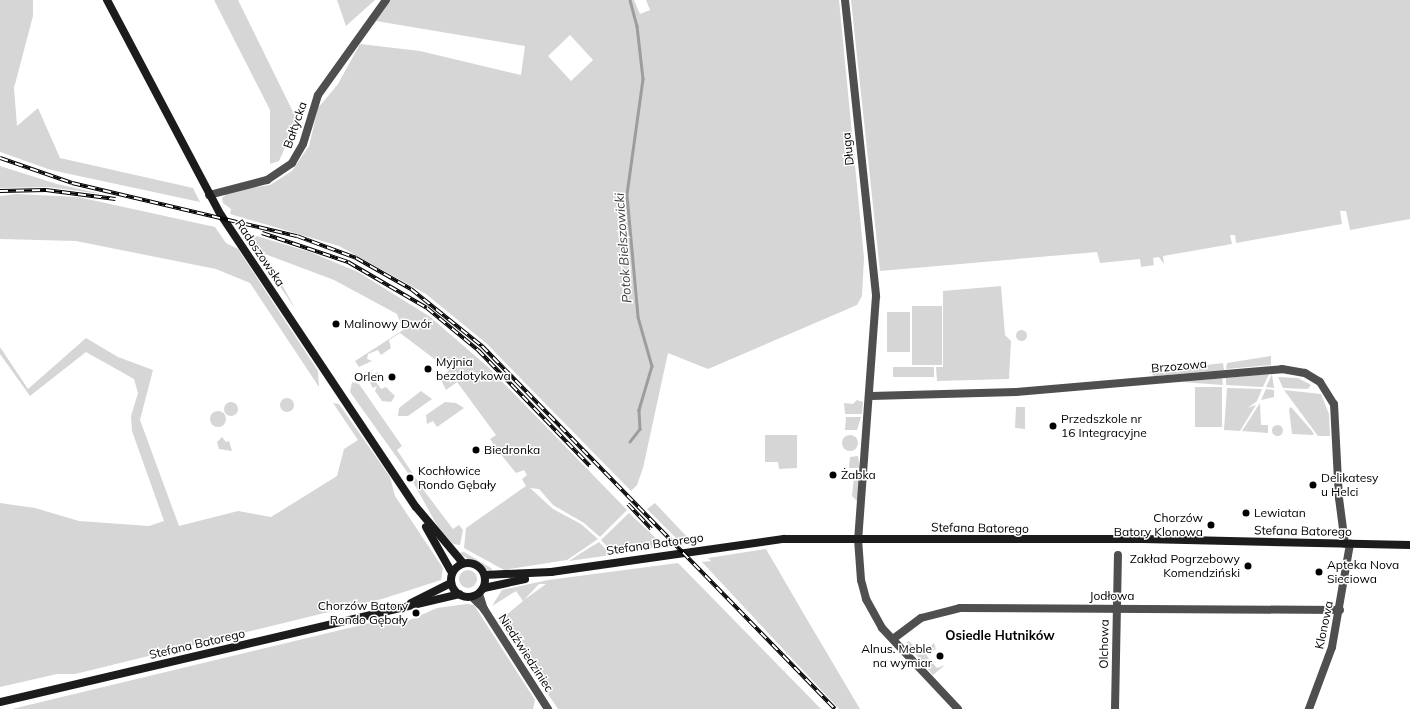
<!DOCTYPE html>
<html>
<head>
<meta charset="utf-8">
<style>
  body { margin:0 }
  #map { position:relative; width:1410px; height:709px; overflow:hidden; background:#fff; font-family:Mulish,sans-serif }
  div>[style] { position:absolute }
  .green>* { inset:0; background:#d6d6d6; transform-origin:0 0 }
  .round { border-radius:50% }
  .stream>* { height:2.5px; margin:-1.25px; padding:0 1.25px; transform-origin:1.25px; border-radius:1.25px; background:#9d9d9d }
  .street>* { height:8px; margin:-4px; padding:0 4px; transform-origin:4px; border-radius:4px; background:#4f4f4f }
  .secondary>* { height:8px; margin:-4px; padding:0 4px; transform-origin:4px; border-radius:4px; background:#1c1c1c }
  .secondary>.ring { margin:-4px; padding:0; box-sizing:content-box; background:none; border:8px solid #1c1c1c; border-radius:50% }
  .rail>* { height:4px; margin-top:-2px; transform-origin:0; background:repeating-linear-gradient(90deg,#fff 0 8px,#000 0 16px); box-sizing:border-box; border-block:1px solid #000 }
  .dots>* { width:11px; height:11px; translate:-50% -50%; box-sizing:border-box; border:2px solid #fff; border-radius:50% }
  span { translate:-50% -50%; white-space:nowrap; text-align:center; line-height:1.15; -webkit-text-stroke:3px #fff; paint-order:stroke }
  .street-label { font-size:12px; color:#000 }
  .poi-label { font-size:12px; color:#000 }
  .left { translate:0 -50%; text-align:left }
  .right { translate:-100% -50%; text-align:right }
  .water-label { font-size:13px; color:#3e3e3e; font-style:italic }
  .neighbourhood-label { font-size:13px; color:#000; font-weight:700 }
</style>
</head>
<body>
<div id="map">
  <div class="green">
    <i style="clip-path:polygon(0 0,33px 0,33px 16px,14px 88px,17px 126px,38px 108px,60px 158px,193px 188px,200px 202px,51px 170px,0 152px)"></i>
    <i style="clip-path:polygon(214px 0,238px 0,297px 120px,279px 161px,270px 164px,270px 110px)"></i>
    <i style="clip-path:polygon(337px 0,375px 0,346px 26px)"></i>
    <i style="clip-path:polygon(evenodd,391px 0,634px 0,640px 14px,650px 10px,646px 0,839px 0,864px 258px,862px 296px,857px 305px,708px 369px,668px 353px,643px 468px,637px 485px,631px 491px,486px 343px,426px 294px,339px 246px,230px 214px,231px 209px,223px 203px,222px 198px,230px 191px,270px 185px,292px 171px,309px 146px,318px 108px,338px 84px,360px 44px,420px 51px,521px 75px,525px 46px,376px 21px,391px 0,570px 35px,593px 60px,571px 81px,548px 56px,570px 35px)"></i>
    <i style="clip-path:polygon(851px 0,1410px 0,1410px 219px,1350px 230px,1346px 211px,1340px 211px,1342px 224px,1236px 243px,1235px 235px,1230px 235px,1232px 244px,1163px 256px,1164px 264px,1159px 257px,1153px 258px,1154px 265px,1141px 267px,1140px 259px,1100px 263px,1097px 252px,880px 271px)"></i>
    <i style="clip-path:polygon(0 166px,57px 184px,102px 194px,48px 187px,0 188px)"></i>
    <i style="clip-path:polygon(17px 194px,78px 197px,215px 227px,226px 243px,238px 249px,318px 371px,319px 387px,250px 283px,216px 269px,76px 241px,0 239px,0 196px)"></i>
    <i style="clip-path:polygon(243px 232px,310px 252px,358px 272px,429px 316px,488px 367px,627px 510px,600px 537px,584px 523px,553px 505px,539px 489px,530px 488px,553px 509px,581px 524px,598px 539px,567px 560px,504px 570px,464px 548px,466px 528px,526px 486px,522px 479px,527px 475px,524px 470px,516px 473px,503px 457px,490px 439px,496px 435px,457px 382px,446px 390px,441px 380px,449px 370px,400px 333px,389px 340px,391px 348px,381px 355px,378px 350px,368px 354px,367px 359px,372px 361px,359px 367px,355px 361px,403px 330px,397px 314px,334px 280px,265px 254px,296px 310px)"></i>
    <i style="clip-path:polygon(1001px 286px,1005px 335px,1011px 341px,1009px 379px,937px 381px,936px 367px,943px 367px,943px 291px)"></i>
    <i style="left:912px;top:306px;width:30px;height:59px"></i>
    <i style="left:887px;top:312px;width:23px;height:40px"></i>
    <i class="round" style="left:1015.5px;top:329.5px;width:11px;height:11px"></i>
    <i style="clip-path:polygon(86px 338px,118px 357px,153px 370px,140px 420px,179px 526px,238px 511px,271px 517px,337px 476px,344px 449px,358px 440px,333px 403px,339px 404px,390px 477px,395px 496px,443px 568px,441px 580px,382px 599px,75px 674px,57px 674px,0 687px,0 503px,35px 508px,79px 521px,149px 526px,164px 521px,132px 431px,131px 416px,138px 393px,134px 379px,86px 352px,30px 396px,0 354px,0 347px,28px 389px)"></i>
    <i style="clip-path:polygon(1271px 356px,1271px 365px,1226px 369px,1227px 363px)"></i>
    <i style="clip-path:polygon(1223px 363px,1224px 370px,1154px 376px,1149px 372px)"></i>
    <i style="left:893px;top:367px;width:41px;height:10px"></i>
    <i style="clip-path:polygon(374px 368px,371px 372px,373px 375px,377px 372px,381px 379px,376px 382px,381px 389px,386px 387px,395px 396px,391px 402px,382px 401px,375px 391px,377px 386px,373px 388px,366px 376px)"></i>
    <i style="clip-path:polygon(1269px 374px,1263px 387px,1226px 385px,1226px 378px)"></i>
    <i style="clip-path:polygon(1272px 374px,1274px 388px,1266px 387px)"></i>
    <i style="clip-path:polygon(1278px 377px,1298px 378px,1311px 385px,1308px 389px,1283px 388px)"></i>
    <i style="clip-path:polygon(1222px 378px,1223px 385px,1181px 382px)"></i>
    <i style="clip-path:polygon(352px 382px,359px 384px,402px 446px,397px 450px,425px 492px,453px 529px,459px 525px,463px 530px,460px 545px,453px 544px,438px 527px,408px 473px,350px 392px)"></i>
    <i style="left:1195px;top:387px;width:27px;height:40px"></i>
    <i style="clip-path:polygon(1227px 388px,1262px 389px,1257px 401px,1248px 408px,1256px 405px,1240px 431px,1224px 430px)"></i>
    <i style="clip-path:polygon(1266px 389px,1274px 390px,1274px 397px,1261px 400px)"></i>
    <i style="clip-path:polygon(1284px 390px,1321px 394px,1329px 414px,1330px 436px,1318px 436px)"></i>
    <i style="clip-path:polygon(421px 391px,432px 399px,408px 416px,398px 416px,399px 408px)"></i>
    <i class="round" style="left:280px;top:398px;width:14px;height:14px"></i>
    <i style="clip-path:polygon(857px 400px,863px 402px,862px 414px,845px 414px,844px 403px,853px 404px)"></i>
    <i style="clip-path:polygon(445px 402px,456px 403px,464px 408px,437px 427px,433px 421px,427px 424px,426px 415px)"></i>
    <i class="round" style="left:224px;top:402px;width:14px;height:14px"></i>
    <i style="clip-path:polygon(1260px 403px,1261px 425px,1268px 425px,1268px 433px,1242px 431px)"></i>
    <i style="clip-path:polygon(1016px 407px,1025px 407px,1025px 429px,1015px 428px)"></i>
    <i style="clip-path:polygon(1291px 407px,1312px 431px,1314px 435px,1292px 434px,1289px 409px)"></i>
    <i class="round" style="left:210px;top:411px;width:16px;height:16px"></i>
    <i style="clip-path:polygon(846px 417px,861px 417px,857px 430px,845px 430px)"></i>
    <i class="round" style="left:1271.5px;top:424.5px;width:11px;height:11px"></i>
    <i class="round" style="left:842px;top:435px;width:16px;height:16px"></i>
    <i style="clip-path:polygon(765px 435px,797px 435px,797px 468px,779px 469px,778px 462px,765px 462px)"></i>
    <i style="clip-path:polygon(222px 437px,226px 442px,229px 441px,232px 451px,219px 449px,217px 442px)"></i>
    <i style="clip-path:polygon(858px 456px,860px 468px,849px 468px,850px 457px)"></i>
    <i style="clip-path:polygon(854px 476px,859px 476px,858px 502px,852px 496px)"></i>
    <i style="clip-path:polygon(1345px 478px,1359px 478px,1366px 482px,1345px 482px)"></i>
    <i style="clip-path:polygon(655px 503px,689px 539px,690px 540px,680px 542px,647px 509px)"></i>
    <i style="clip-path:polygon(629px 513px,661px 543px,661px 546px,614px 554px,601px 540px)"></i>
    <i style="clip-path:polygon(599px 542px,611px 555px,569px 561px,581px 553px)"></i>
    <i style="clip-path:polygon(766px 549px,805px 616px,860px 709px,839px 709px,702px 562px,711px 561px,708px 558px)"></i>
    <i style="clip-path:polygon(464px 552px,491px 568px,494px 574px,458px 553px)"></i>
    <i style="clip-path:polygon(evenodd,678px 563px,681px 566px,821px 709px,558px 709px,499px 621px,523px 601px,516px 591px,492px 606px,502px 590px,548px 580px,678px 563px,539px 584px,546px 584px,524px 600px,539px 584px)"></i>
    <i class="round" style="left:459px;top:570px;width:18px;height:18px"></i>
    <i style="clip-path:polygon(467px 604px,474px 605px,535px 700px,533px 709px,12px 709px,374px 622px,403px 623px,437px 608px)"></i>
    <i style="clip-path:polygon(909px 641px,922px 655px,934px 643px,936px 649px,926px 654px,929px 659px,937px 668px,945px 665px,933px 675px,906px 643px)"></i>
  </div>
  <div class="stream">
    <i style="left:630px;top:0;width:27px;rotate:75deg"></i>
    <i style="left:637px;top:26px;width:53px;rotate:83.5deg"></i>
    <i style="left:643px;top:79px;width:117px;rotate:97.9deg"></i>
    <i style="left:627px;top:195px;width:122px;rotate:84.8deg"></i>
    <i style="left:638px;top:317px;width:51px;rotate:74.1deg"></i>
    <i style="left:652px;top:366px;width:46px;rotate:106.5deg"></i>
    <i style="left:639px;top:410px;width:19px;rotate:87deg"></i>
    <i style="left:640px;top:429px;width:16px;rotate:128deg"></i>
  </div>
  <div class="street">
    <i style="left:845px;top:0;width:298px;rotate:84deg"></i>
    <i style="left:876px;top:296px;width:244px;rotate:94.2deg"></i>
    <i style="left:858px;top:539px;width:41px;rotate:85.8deg"></i>
    <i style="left:861px;top:580px;width:20px;rotate:75deg"></i>
    <i style="left:866px;top:599px;width:33px;rotate:61deg"></i>
    <i style="left:882px;top:628px;width:111px;rotate:46.8deg"></i>
    <i style="left:209px;top:195px;width:60px;rotate:-14.5deg"></i>
    <i style="left:267px;top:180px;width:30px;rotate:-34deg"></i>
    <i style="left:292px;top:163px;width:22px;rotate:-60deg"></i>
    <i style="left:303px;top:144px;width:51px;rotate:-73deg"></i>
    <i style="left:318px;top:95px;width:117px;rotate:-54.4deg"></i>
    <i style="left:871px;top:396px;width:145px;rotate:-1.6deg"></i>
    <i style="left:1016px;top:392px;width:267px;rotate:-4.9deg"></i>
    <i style="left:1282px;top:369px;width:23px;rotate:10deg"></i>
    <i style="left:1305px;top:373px;width:17px;rotate:31deg"></i>
    <i style="left:1320px;top:382px;width:26px;rotate:58deg"></i>
    <i style="left:1334px;top:404px;width:94px;rotate:87deg"></i>
    <i style="left:1339px;top:498px;width:46px;rotate:82.6deg"></i>
    <i style="left:479px;top:594px;width:16px;rotate:72deg"></i>
    <i style="left:472px;top:597px;width:17px;rotate:45deg"></i>
    <i style="left:484px;top:609px;width:119px;rotate:57.4deg"></i>
    <i style="left:893px;top:639px;width:35px;rotate:-37deg"></i>
    <i style="left:921px;top:618px;width:40px;rotate:-14.4deg"></i>
    <i style="left:960px;top:608px;width:380px;rotate:0.3deg"></i>
    <i style="left:1115px;top:709px;width:154px;rotate:-88.9deg"></i>
    <i style="left:1309px;top:709px;width:66px;rotate:-69.6deg"></i>
    <i style="left:1332px;top:647px;width:105px;rotate:-80.1deg"></i>
  </div>
  <div class="secondary">
    <i style="left:107px;top:0;width:243px;rotate:62.1deg"></i>
    <i style="left:221px;top:215px;width:351px;rotate:56.3deg"></i>
    <i style="left:416px;top:507px;width:73px;rotate:50deg"></i>
    <i style="left:426px;top:527px;width:53px;rotate:60.5deg"></i>
    <i class="ring" style="left:451px;top:563px;width:26px;height:26px"></i>
    <i style="left:485px;top:575px;width:66px;rotate:-2.6deg"></i>
    <i style="left:551px;top:572px;width:235px;rotate:-8.1deg"></i>
    <i style="left:784px;top:539px;width:359px"></i>
    <i style="left:1143px;top:539px;width:267px;rotate:1.3deg"></i>
    <i style="left:484px;top:588px;width:42px;rotate:-12.4deg"></i>
    <i style="left:411px;top:603px;width:45px;rotate:-26.6deg"></i>
    <i style="left:0;top:702px;width:472px;rotate:-13.2deg"></i>
  </div>
  <div class="rail">
    <i style="left:0;top:158px;width:76px;rotate:19.1deg"></i>
    <i style="left:72px;top:183px;width:231px;rotate:13.3deg"></i>
    <i style="left:297px;top:236px;width:63px;rotate:20.4deg"></i>
    <i style="left:356px;top:258px;width:63px;rotate:29.4deg"></i>
    <i style="left:411px;top:289px;width:91px;rotate:38.8deg"></i>
    <i style="left:482px;top:346px;width:506px;rotate:45.8deg"></i>
    <i style="left:0;top:191px;width:46px;rotate:-1.2deg"></i>
    <i style="left:46px;top:190px;width:70px;rotate:7.4deg"></i>
    <i style="left:262px;top:233px;width:91px;rotate:18.6deg"></i>
    <i style="left:348px;top:262px;width:91px;rotate:30.2deg"></i>
    <i style="left:427px;top:308px;width:66px;rotate:39.5deg"></i>
    <i style="left:478px;top:350px;width:161px;rotate:46deg"></i>
    <i style="left:628px;top:504px;width:34px;rotate:47deg"></i>
  </div>
  <div class="dots">
    <i style="left:336px;top:324px;background:#000"></i>
    <i style="left:428px;top:369px;background:#000"></i>
    <i style="left:392px;top:377px;background:#000"></i>
    <i style="left:1053px;top:426px;background:#000"></i>
    <i style="left:476px;top:450px;background:#000"></i>
    <i style="left:833px;top:475px;background:#000"></i>
    <i style="left:410px;top:478px;background:#000"></i>
    <i style="left:1313px;top:485px;background:#000"></i>
    <i style="left:1246px;top:513px;background:#000"></i>
    <i style="left:1211px;top:525px;background:#000"></i>
    <i style="left:1248px;top:566px;background:#000"></i>
    <i style="left:1319px;top:572px;background:#000"></i>
    <i style="left:416px;top:613px;background:#000"></i>
    <i style="left:940px;top:656px;background:#000"></i>
  </div>
  <div class="street-label">
    <span style="left:295px;top:125px;rotate:-71deg">Bałtycka</span>
    <span style="left:848px;top:149px;rotate:-96deg">Długa</span>
    <span style="left:260px;top:253px;rotate:56deg">Radoszowska</span>
    <span style="left:1179px;top:366px;rotate:-5deg">Brzozowa</span>
    <span style="left:980px;top:528px;rotate:1deg">Stefana Batorego</span>
    <span style="left:1303px;top:531px;rotate:1deg">Stefana Batorego</span>
    <span style="left:655px;top:544px;rotate:-8deg">Stefana Batorego</span>
    <span style="left:1112px;top:596px">Jodłowa</span>
    <span style="left:1324px;top:625px;rotate:-78deg">Klonowa</span>
    <span style="left:197px;top:644px;rotate:-13deg">Stefana Batorego</span>
    <span style="left:1104px;top:644px;rotate:-89deg">Olchowa</span>
    <span style="left:526px;top:653px;rotate:57deg">Niedźwiedziniec</span>
  </div>
  <div class="poi-label">
    <span class="left" style="left:344px;top:324px">Malinowy Dwór</span>
    <span class="left" style="left:436px;top:369px">Myjnia<br>bezdotykowa</span>
    <span class="right" style="left:384px;top:377px">Orlen</span>
    <span class="left" style="left:1061px;top:426px">Przedszkole nr<br>16 Integracyjne</span>
    <span class="left" style="left:484px;top:450px">Biedronka</span>
    <span class="left" style="left:418px;top:478px">Kochłowice<br>Rondo Gębały</span>
    <span class="left" style="left:841px;top:475px">Żabka</span>
    <span class="left" style="left:1321px;top:485px">Delikatesy<br>u Helci</span>
    <span class="left" style="left:1254px;top:513px">Lewiatan</span>
    <span class="right" style="left:1203px;top:525px">Chorzów<br>Batory Klonowa</span>
    <span class="right" style="left:1240px;top:566px">Zakład Pogrzebowy<br>Komendziński</span>
    <span class="left" style="left:1327px;top:572px">Apteka Nova<br>Sieciowa</span>
    <span class="right" style="left:408px;top:613px">Chorzów Batory<br>Rondo Gębały</span>
    <span class="right" style="left:932px;top:656px">Alnus. Meble<br>na wymiar</span>
  </div>
  <div class="water-label">
    <span style="left:623px;top:248px;rotate:-94deg">Potok Bielszowicki</span>
  </div>
  <div class="neighbourhood-label">
    <span style="left:1000px;top:635px">Osiedle Hutników</span>
  </div>
</div>
</body>
</html>
